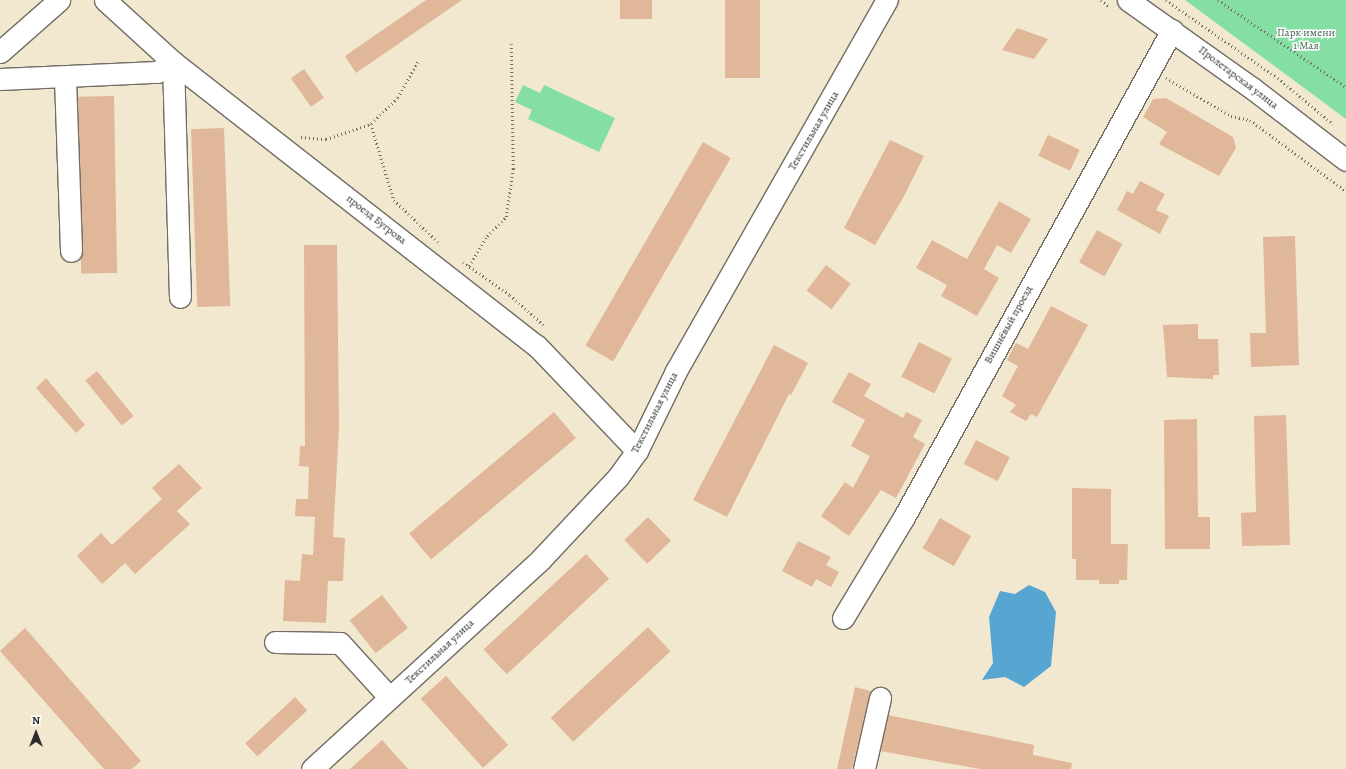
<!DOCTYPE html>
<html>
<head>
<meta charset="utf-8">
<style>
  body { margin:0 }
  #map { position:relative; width:1346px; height:769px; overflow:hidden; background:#f2e8cf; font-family:Alegreya,serif }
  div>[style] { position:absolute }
  .green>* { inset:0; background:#85dfa4 }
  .water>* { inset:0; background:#57a6d1 }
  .building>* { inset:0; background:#e0b799; transform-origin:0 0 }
  .path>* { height:2.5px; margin-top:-1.25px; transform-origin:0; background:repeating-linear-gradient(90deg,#716d64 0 1px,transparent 0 4px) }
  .roads { filter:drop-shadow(1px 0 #716d64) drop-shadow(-1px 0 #716d64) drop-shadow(0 1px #716d64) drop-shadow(0 -1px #716d64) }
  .minor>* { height:21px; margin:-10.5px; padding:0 10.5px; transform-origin:10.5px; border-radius:10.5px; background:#fff }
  span { translate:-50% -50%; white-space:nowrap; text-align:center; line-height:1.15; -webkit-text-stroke:3px #fff; paint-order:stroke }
  .park-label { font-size:11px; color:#46614f }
  .street-label { font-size:11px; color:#2b2b2b }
  .north { position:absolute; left:16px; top:713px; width:40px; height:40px; -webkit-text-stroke:3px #fff; paint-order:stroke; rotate:0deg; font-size:11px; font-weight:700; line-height:16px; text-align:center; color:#2b2b2b }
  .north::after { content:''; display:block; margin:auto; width:14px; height:18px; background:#2b2b2b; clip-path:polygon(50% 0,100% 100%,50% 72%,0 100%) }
</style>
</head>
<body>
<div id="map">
  <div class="green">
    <i style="clip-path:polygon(1185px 0,1346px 0,1346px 119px)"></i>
    <i style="clip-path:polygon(523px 85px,540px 93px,544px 85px,615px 118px,599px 152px,528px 119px,532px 110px,515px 102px)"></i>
  </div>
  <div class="water">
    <i style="clip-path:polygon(1029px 585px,1045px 592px,1056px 612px,1051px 666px,1024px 687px,1005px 677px,982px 680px,993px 663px,989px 617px,1000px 591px,1015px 594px)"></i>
  </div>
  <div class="building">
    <i style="clip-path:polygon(426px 0,462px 0,356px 73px,345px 56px)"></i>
    <i style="left:620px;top:0;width:32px;height:19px"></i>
    <i style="left:725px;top:0;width:35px;height:78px"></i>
    <i style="clip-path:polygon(1017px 28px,1048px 39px,1034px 59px,1002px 50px)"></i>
    <i style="left:304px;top:69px;width:35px;height:16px;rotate:55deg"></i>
    <i style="left:114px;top:96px;width:177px;height:36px;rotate:89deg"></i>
    <i style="clip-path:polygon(1166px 98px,1233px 137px,1236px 148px,1219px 176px,1159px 144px,1167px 132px,1143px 117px,1153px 99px)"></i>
    <i style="left:224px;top:128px;width:178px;height:33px;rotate:88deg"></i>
    <i style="left:1048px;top:135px;width:35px;height:23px;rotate:25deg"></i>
    <i style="clip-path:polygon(890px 140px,924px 156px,903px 198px,875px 245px,844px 228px)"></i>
    <i style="left:703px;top:142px;width:32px;height:235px;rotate:30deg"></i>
    <i style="clip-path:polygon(1140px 181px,1165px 194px,1156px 210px,1169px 216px,1160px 234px,1117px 210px,1127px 191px,1133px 194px)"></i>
    <i style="clip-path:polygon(999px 201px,1031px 219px,1011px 253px,997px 245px,984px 269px,999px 278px,977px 316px,941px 296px,947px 285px,916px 268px,932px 240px,967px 259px)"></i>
    <i style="left:1097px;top:230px;width:29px;height:37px;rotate:29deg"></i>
    <i style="clip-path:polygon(1295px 236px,1299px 365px,1251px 367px,1250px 333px,1266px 333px,1263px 237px)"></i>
    <i style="clip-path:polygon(304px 245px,337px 245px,339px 428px,333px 537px,345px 538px,343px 581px,328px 581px,326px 623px,283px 621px,285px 580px,300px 581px,302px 554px,313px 555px,315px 517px,295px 516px,296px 499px,308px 499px,309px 467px,299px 466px,300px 446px,305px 446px)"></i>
    <i style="left:826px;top:265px;width:31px;height:32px;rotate:37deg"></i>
    <i style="clip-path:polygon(1051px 306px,1088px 325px,1037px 417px,1031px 414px,1026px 421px,1010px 412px,1016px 405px,1002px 396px,1018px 366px,1007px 360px,1016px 343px,1028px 349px)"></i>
    <i style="clip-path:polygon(1198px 324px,1198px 339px,1218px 339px,1219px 375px,1213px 375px,1213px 379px,1167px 377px,1163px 325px)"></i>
    <i style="left:919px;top:342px;width:37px;height:39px;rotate:27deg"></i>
    <i style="clip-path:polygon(774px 345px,808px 363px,791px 395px,789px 394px,727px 517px,693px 500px)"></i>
    <i style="left:97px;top:371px;width:58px;height:15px;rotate:51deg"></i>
    <i style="clip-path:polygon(849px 372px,871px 384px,864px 396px,903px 418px,906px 412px,922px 420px,913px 437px,925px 444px,896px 498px,881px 490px,849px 536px,821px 516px,845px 482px,853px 488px,870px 456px,851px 446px,865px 420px,832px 402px)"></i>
    <i style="clip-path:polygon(46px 378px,85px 425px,76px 433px,36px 388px)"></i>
    <i style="left:554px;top:412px;width:34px;height:189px;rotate:50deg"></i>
    <i style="clip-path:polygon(1286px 415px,1290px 545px,1242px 546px,1241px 513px,1256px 512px,1254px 416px)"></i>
    <i style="clip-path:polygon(1197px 419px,1198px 517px,1210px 517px,1210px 549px,1165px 549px,1164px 420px)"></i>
    <i style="left:976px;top:440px;width:38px;height:27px;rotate:27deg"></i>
    <i style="clip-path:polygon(179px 464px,202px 488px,177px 511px,190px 524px,135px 574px,125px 563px,102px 584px,77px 556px,101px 533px,112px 545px,162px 499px,152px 488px)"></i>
    <i style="clip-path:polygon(1072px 488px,1111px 489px,1111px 544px,1128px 544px,1127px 580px,1119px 580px,1119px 584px,1099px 584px,1099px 580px,1076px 580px,1076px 559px,1072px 559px)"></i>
    <i style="left:648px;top:517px;width:33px;height:33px;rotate:46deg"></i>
    <i style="left:940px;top:518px;width:36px;height:35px;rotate:30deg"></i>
    <i style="clip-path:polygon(798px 541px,831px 557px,826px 565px,839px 572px,831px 587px,816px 579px,812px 587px,782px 571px)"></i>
    <i style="left:586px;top:554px;width:34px;height:140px;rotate:47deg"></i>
    <i style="left:382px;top:595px;width:42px;height:41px;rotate:52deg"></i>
    <i style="left:648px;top:627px;width:33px;height:133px;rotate:47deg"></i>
    <i style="clip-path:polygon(25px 628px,141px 761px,132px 769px,104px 769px,0 651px)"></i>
    <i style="left:446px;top:676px;width:93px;height:34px;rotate:48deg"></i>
    <i style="clip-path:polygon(855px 687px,871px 691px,852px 769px,837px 769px)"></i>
    <i style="left:295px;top:697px;width:18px;height:68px;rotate:47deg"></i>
    <i style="clip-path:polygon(888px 715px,1034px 745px,1033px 755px,1072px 763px,1071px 769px,980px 769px,880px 751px)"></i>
    <i style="clip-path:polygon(382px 740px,408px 769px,350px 769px)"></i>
  </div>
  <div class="path">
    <i style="left:1101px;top:0;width:11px;rotate:38deg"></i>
    <i style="left:1166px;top:0;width:136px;rotate:34.9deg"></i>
    <i style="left:1278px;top:78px;width:72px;rotate:39.9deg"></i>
    <i style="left:1218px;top:0;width:155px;rotate:34.2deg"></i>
    <i style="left:418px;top:62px;width:41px;rotate:119.1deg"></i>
    <i style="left:398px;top:98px;width:37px;rotate:136deg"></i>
    <i style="left:371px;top:124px;width:79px;rotate:73.2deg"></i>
    <i style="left:394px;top:200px;width:64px;rotate:43.7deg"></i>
    <i style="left:1166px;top:78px;width:75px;rotate:30.3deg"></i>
    <i style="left:1231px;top:116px;width:19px;rotate:12deg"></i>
    <i style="left:1250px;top:120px;width:119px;rotate:36.5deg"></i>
    <i style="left:301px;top:137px;width:25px;rotate:5deg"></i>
    <i style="left:326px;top:139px;width:47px;rotate:-18.4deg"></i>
    <i style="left:463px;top:262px;width:57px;rotate:35.1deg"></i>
    <i style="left:510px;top:295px;width:47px;rotate:41.5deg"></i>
    <i style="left:469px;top:266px;width:35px;rotate:-59deg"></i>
    <i style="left:487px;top:236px;width:27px;rotate:-45deg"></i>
    <i style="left:506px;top:217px;width:49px;rotate:-81.7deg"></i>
    <i style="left:513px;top:169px;width:125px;rotate:-90.9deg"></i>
  </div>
  <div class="roads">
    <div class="minor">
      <i style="left:105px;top:0;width:92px;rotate:42.4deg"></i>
      <i style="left:173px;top:62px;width:462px;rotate:38deg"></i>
      <i style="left:537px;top:346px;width:145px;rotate:46.4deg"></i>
      <i style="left:1128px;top:0;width:152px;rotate:35.4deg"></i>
      <i style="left:1252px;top:88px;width:118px;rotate:37.5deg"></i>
      <i style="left:0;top:52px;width:79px;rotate:-41.4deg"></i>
      <i style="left:173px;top:62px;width:235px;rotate:88.3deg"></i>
      <i style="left:65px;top:78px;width:173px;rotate:88deg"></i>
      <i style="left:0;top:79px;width:157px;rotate:-2.6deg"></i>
      <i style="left:157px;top:72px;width:19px;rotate:-32deg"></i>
      <i style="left:843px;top:618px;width:118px;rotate:-58.9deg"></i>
      <i style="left:904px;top:517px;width:556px;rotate:-61.18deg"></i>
      <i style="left:275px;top:642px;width:65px;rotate:0.9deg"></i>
      <i style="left:340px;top:643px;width:74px;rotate:47.7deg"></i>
      <i style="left:312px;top:769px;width:311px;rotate:-42.5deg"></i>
      <i style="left:541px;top:559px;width:112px;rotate:-46.8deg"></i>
      <i style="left:618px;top:477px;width:32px;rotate:-54deg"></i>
      <i style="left:637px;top:451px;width:89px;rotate:-64deg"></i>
      <i style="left:676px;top:371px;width:427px;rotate:-60.4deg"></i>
      <i style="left:864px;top:769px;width:73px;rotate:-77.3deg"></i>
    </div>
  </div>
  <div class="park-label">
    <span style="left:1306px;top:40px">Парк имени<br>1 Мая</span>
  </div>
  <div class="street-label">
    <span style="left:1238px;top:78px;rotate:37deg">Пролетарская улица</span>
    <span style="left:814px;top:131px;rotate:-60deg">Текстильная улица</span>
    <span style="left:376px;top:220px;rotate:38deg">проезд Бугрова</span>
    <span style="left:1009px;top:325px;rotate:-61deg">Вишнёвый проезд</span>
    <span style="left:655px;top:413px;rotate:-63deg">Текстильная улица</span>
    <span style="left:440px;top:652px;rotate:-43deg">Текстильная улица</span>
  </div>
  <div class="north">N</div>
</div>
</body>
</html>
